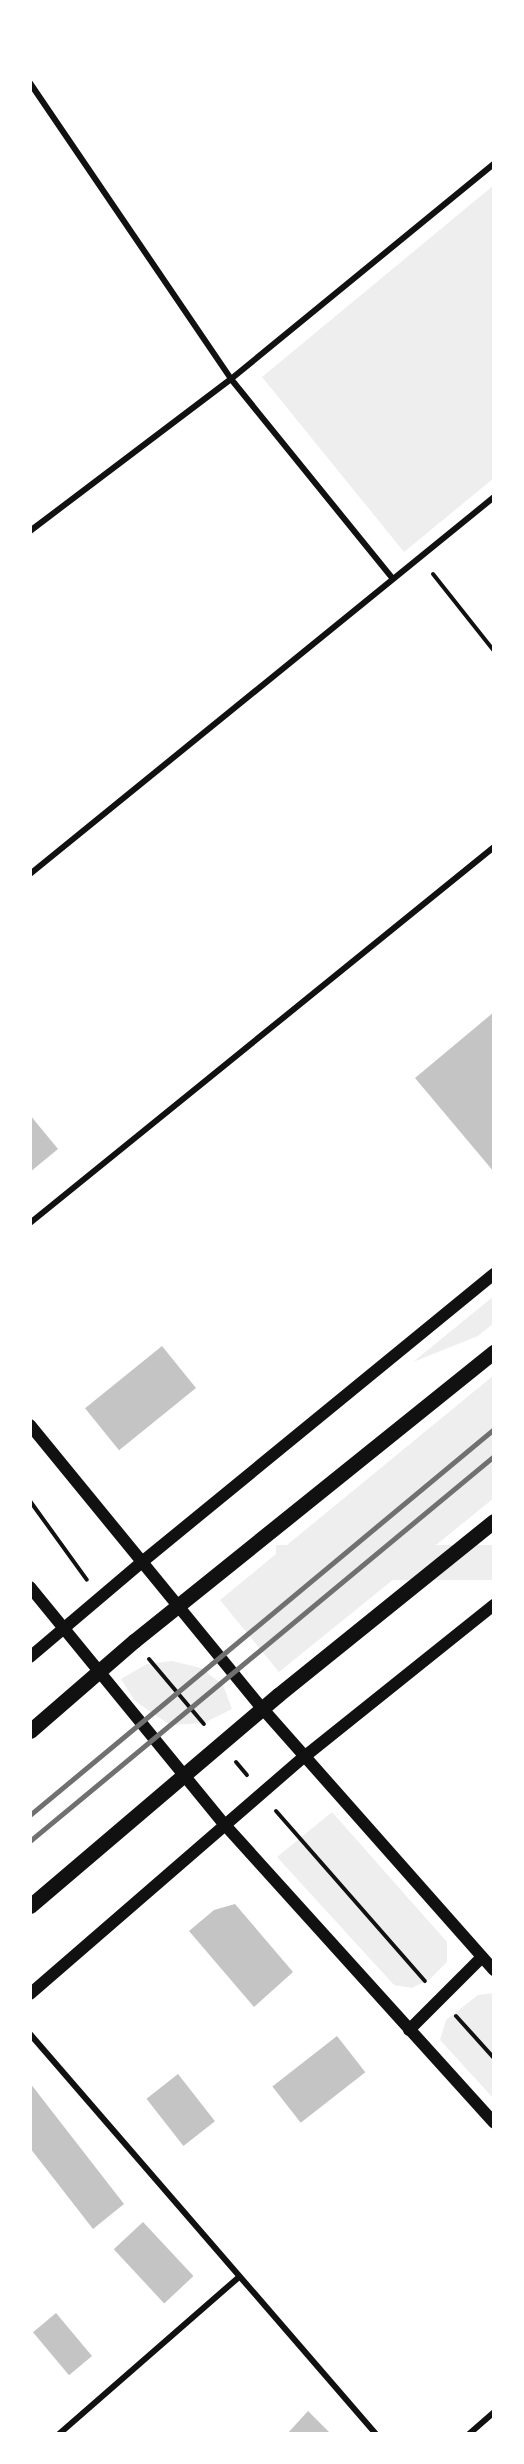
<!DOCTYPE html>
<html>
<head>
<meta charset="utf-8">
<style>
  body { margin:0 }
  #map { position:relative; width:524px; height:2464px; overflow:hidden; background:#fff; font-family:Barlow,sans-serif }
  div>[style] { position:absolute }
  .green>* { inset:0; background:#eee; transform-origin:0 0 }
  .building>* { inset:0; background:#c4c4c4; transform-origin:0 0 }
  .path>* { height:4px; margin:-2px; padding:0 2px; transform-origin:2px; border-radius:2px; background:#111 }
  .minor>* { height:6px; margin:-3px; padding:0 3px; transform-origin:3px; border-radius:3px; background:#111 }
  .secondary>* { height:12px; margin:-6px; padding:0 6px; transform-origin:6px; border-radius:6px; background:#111 }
  .primary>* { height:15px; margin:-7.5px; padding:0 7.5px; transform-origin:7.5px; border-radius:7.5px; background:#111 }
  .rail>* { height:4.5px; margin:-2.25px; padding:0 2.25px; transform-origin:2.25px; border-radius:2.25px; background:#707070 }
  span { translate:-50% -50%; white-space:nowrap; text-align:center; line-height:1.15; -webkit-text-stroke:4.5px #fff; paint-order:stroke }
  .frame { position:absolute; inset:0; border:32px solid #fff; pointer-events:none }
</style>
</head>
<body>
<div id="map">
  <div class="green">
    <i style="clip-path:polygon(494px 185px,494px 478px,404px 552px,262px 377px)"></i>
    <i style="clip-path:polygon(494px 1296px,494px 1323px,478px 1336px,413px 1362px)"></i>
    <i style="clip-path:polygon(494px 1375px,494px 1498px,279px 1672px,220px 1600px)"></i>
    <i style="left:494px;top:1545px;width:35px;height:218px;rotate:90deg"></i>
    <i style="clip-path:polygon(172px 1661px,201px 1668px,223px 1685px,232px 1709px,204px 1723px,170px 1725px,135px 1701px,121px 1679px,147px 1664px)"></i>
    <i style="clip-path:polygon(332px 1812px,447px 1942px,447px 1962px,430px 1979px,412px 1988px,394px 1985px,277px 1857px)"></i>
    <i style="clip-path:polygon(494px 1993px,494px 2099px,440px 2040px,446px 2020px,478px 1995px)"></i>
  </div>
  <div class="building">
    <i style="clip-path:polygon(494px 1012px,494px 1172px,415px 1078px)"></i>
    <i style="clip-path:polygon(30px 1115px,58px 1149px,30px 1172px)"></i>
    <i style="left:162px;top:1346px;width:54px;height:99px;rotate:51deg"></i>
    <i style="clip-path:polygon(235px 1904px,293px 1972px,254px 2007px,189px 1931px,214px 1910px)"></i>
    <i style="left:337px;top:2036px;width:46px;height:82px;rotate:52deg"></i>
    <i style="left:178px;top:2074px;width:60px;height:40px;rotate:52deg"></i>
    <i style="clip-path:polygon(30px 2083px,124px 2204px,93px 2229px,30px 2148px)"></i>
    <i style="left:143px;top:2222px;width:74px;height:40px;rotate:47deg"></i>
    <i style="left:56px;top:2313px;width:56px;height:30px;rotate:50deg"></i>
    <i style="clip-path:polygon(308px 2411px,331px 2434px,287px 2434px)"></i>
  </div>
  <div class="path">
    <i style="left:433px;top:574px;width:98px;rotate:51.6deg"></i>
    <i style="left:30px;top:1501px;width:97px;rotate:54.2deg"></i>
    <i style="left:149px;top:1659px;width:85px;rotate:49.8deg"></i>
    <i style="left:236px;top:1762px;width:17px;rotate:50deg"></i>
    <i style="left:276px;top:1811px;width:226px;rotate:48.8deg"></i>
    <i style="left:456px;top:2016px;width:57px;rotate:47.9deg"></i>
  </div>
  <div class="minor">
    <i style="left:30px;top:83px;width:358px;rotate:55.8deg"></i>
    <i style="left:231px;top:379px;width:257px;rotate:51deg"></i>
    <i style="left:30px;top:531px;width:252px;rotate:-37.1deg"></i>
    <i style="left:231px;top:379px;width:340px;rotate:-39.3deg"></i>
    <i style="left:30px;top:874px;width:598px;rotate:-39.09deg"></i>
    <i style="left:30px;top:1223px;width:597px;rotate:-39.02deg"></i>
    <i style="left:30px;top:2034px;width:529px;rotate:49.14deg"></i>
    <i style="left:59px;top:2434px;width:239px;rotate:-41.1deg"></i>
    <i style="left:469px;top:2434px;width:33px;rotate:-41deg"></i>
  </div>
  <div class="secondary">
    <i style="left:30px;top:1425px;width:366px;rotate:50.7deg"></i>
    <i style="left:262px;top:1708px;width:350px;rotate:48.5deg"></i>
    <i style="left:30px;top:1587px;width:308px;rotate:50.7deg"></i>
    <i style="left:225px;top:1825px;width:401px;rotate:47.9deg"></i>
    <i style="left:30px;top:1657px;width:147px;rotate:-40.3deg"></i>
    <i style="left:142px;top:1562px;width:455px;rotate:-39.3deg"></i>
    <i style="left:30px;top:1994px;width:362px;rotate:-40.9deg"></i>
    <i style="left:304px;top:1757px;width:243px;rotate:-38.7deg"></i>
    <i style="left:409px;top:2030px;width:103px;rotate:-45deg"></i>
  </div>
  <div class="primary">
    <i style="left:30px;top:1731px;width:138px;rotate:-40.9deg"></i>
    <i style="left:134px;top:1641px;width:462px;rotate:-38.8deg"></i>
    <i style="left:30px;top:1906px;width:326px;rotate:-40.4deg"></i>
    <i style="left:278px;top:1695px;width:277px;rotate:-38.9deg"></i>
  </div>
  <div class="rail">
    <i style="left:30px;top:1815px;width:604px;rotate:-39.76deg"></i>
    <i style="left:30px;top:1841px;width:603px;rotate:-39.68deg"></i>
  </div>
  <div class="frame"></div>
</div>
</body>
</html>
